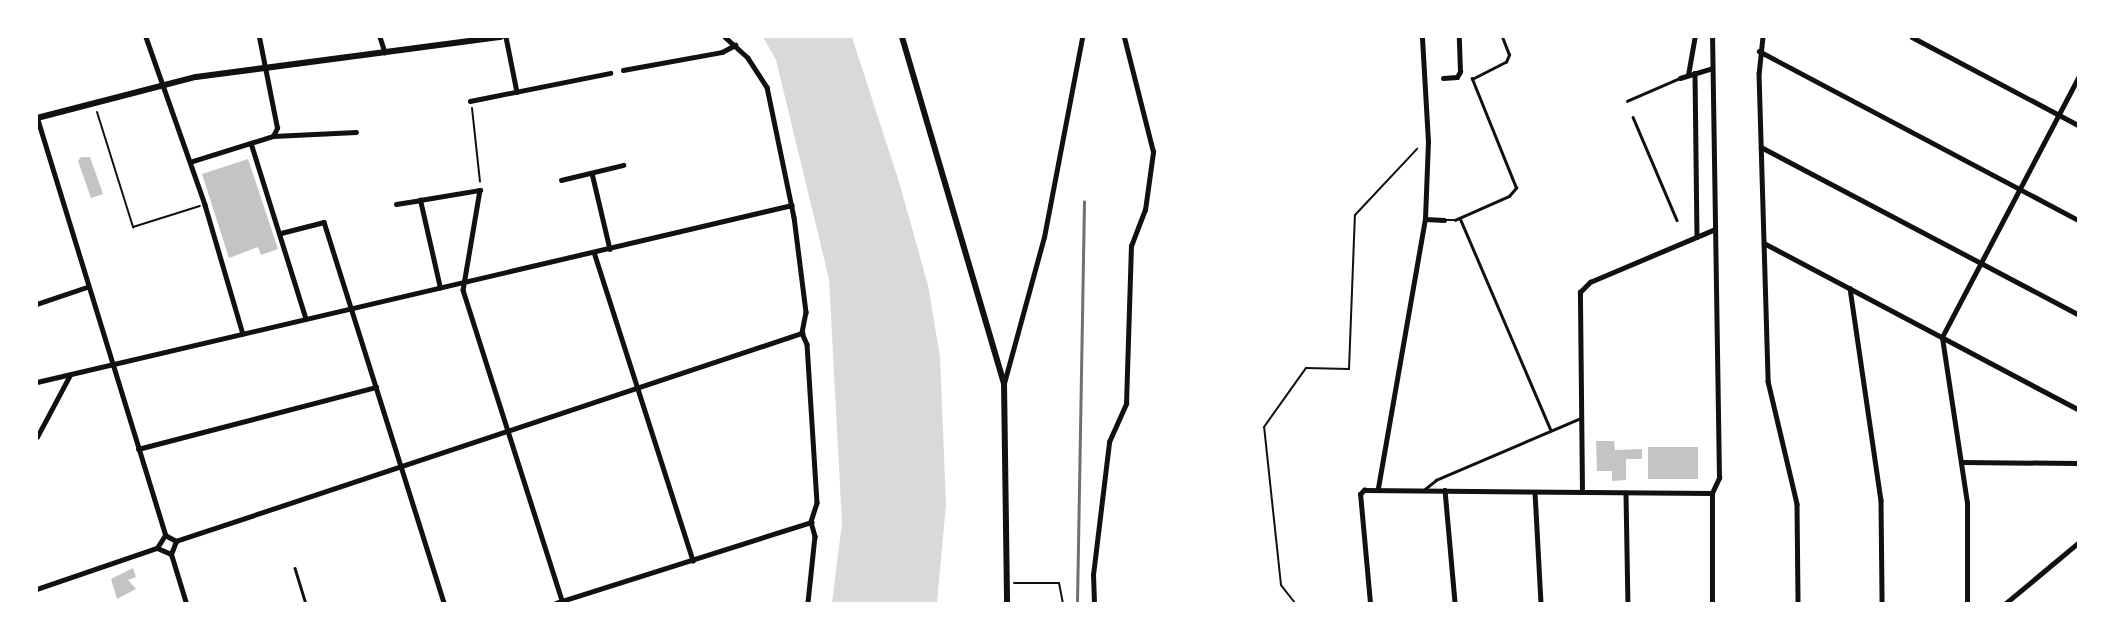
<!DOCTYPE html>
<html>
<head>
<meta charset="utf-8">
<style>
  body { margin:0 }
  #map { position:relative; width:2115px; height:640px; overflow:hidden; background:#fff; font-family:Roboto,sans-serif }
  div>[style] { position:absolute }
  .water>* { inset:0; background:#d9d9d9 }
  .building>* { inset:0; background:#c4c4c4; transform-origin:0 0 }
  .path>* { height:2px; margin:-1px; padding:0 1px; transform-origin:1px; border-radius:1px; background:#111 }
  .service>* { height:2.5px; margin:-1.25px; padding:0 1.25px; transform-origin:1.25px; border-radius:1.25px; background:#111 }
  .minor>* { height:4.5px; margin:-2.25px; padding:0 2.25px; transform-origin:2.25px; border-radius:2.25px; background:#111 }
  .tertiary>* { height:5px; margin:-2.5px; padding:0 2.5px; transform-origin:2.5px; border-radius:2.5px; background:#111 }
  .secondary>* { height:6px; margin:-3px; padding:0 3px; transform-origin:3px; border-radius:3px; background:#111 }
  .rail>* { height:2.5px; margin:-1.25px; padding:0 1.25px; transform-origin:1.25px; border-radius:1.25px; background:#707070 }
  span { translate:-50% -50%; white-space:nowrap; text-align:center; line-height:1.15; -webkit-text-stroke:5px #fff; paint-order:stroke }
  .frame { position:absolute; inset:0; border:38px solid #fff; pointer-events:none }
</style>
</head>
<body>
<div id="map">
  <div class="water">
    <i style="clip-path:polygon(763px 37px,852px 37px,899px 182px,928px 285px,940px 357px,946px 504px,937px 603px,832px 603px,842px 523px,829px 279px,776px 60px)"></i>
  </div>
  <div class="building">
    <i style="clip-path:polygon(81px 157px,90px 157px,103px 194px,91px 198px,78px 161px)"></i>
    <i style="clip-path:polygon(248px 159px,278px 249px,261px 255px,258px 247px,229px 258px,202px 174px)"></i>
    <i style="clip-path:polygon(1596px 441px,1614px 441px,1615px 450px,1642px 449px,1642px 459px,1626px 459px,1626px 480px,1612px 481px,1612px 471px,1597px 471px)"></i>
    <i style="left:1648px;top:447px;width:50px;height:32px"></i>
    <i style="clip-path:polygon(133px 568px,136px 577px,128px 580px,136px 589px,117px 599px,111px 579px)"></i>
  </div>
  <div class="path">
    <i style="left:472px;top:108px;width:74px;rotate:83.8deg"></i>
    <i style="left:97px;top:112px;width:121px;rotate:72.6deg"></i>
    <i style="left:133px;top:227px;width:70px;rotate:-17.4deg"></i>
    <i style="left:1014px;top:583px;width:45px"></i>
    <i style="left:1059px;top:583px;width:20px;rotate:79deg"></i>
    <i style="left:1295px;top:603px;width:23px;rotate:-128deg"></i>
    <i style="left:1281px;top:585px;width:159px;rotate:-96.1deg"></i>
    <i style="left:1264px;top:427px;width:72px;rotate:-54.6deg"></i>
    <i style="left:1306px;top:368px;width:43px;rotate:1.3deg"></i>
    <i style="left:1349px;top:369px;width:154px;rotate:-87.8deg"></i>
    <i style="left:1355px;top:215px;width:91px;rotate:-46.8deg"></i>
  </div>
  <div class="service">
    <i style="left:1627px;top:101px;width:58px;rotate:-23.5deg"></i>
    <i style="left:1633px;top:117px;width:112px;rotate:66.9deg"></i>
    <i style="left:1460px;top:218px;width:231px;rotate:66.8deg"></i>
    <i style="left:1444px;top:220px;width:11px"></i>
    <i style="left:1455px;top:220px;width:59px;rotate:-24deg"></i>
    <i style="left:1509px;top:196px;width:11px;rotate:-49deg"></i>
    <i style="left:1516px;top:188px;width:118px;rotate:-112deg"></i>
    <i style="left:1472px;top:79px;width:38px;rotate:-27deg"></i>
    <i style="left:1506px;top:62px;width:8px;rotate:-67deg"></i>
    <i style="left:1509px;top:55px;width:19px;rotate:-111deg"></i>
    <i style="left:1425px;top:489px;width:14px;rotate:-39deg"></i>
    <i style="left:1436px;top:480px;width:158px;rotate:-23.2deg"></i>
    <i style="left:295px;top:568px;width:37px;rotate:73deg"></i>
  </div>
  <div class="minor">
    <i style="left:146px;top:37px;width:178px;rotate:70.6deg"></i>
    <i style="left:205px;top:205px;width:134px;rotate:73.6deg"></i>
    <i style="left:380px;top:37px;width:16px;rotate:72deg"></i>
    <i style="left:506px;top:37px;width:56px;rotate:78.7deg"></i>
    <i style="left:725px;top:37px;width:31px;rotate:42deg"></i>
    <i style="left:748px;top:58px;width:35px;rotate:57deg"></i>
    <i style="left:767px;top:87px;width:133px;rotate:78.3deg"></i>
    <i style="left:794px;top:217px;width:96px;rotate:82.8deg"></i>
    <i style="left:806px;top:312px;width:21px;rotate:101deg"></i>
    <i style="left:802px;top:333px;width:12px;rotate:66deg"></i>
    <i style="left:807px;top:344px;width:159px;rotate:86.4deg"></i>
    <i style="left:817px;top:503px;width:20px;rotate:108deg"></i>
    <i style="left:811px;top:522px;width:15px;rotate:74deg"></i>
    <i style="left:815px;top:536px;width:67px;rotate:96deg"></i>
    <i style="left:1763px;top:37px;width:36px;rotate:96deg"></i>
    <i style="left:1759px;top:73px;width:308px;rotate:88.3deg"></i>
    <i style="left:1768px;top:381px;width:126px;rotate:76.7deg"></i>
    <i style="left:1797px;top:504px;width:99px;rotate:89.4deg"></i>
    <i style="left:1912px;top:37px;width:188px;rotate:27.9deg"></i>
    <i style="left:1759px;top:51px;width:361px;rotate:27.9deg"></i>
    <i style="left:623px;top:70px;width:101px;rotate:-10.3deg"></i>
    <i style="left:722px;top:52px;width:15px;rotate:-28deg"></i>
    <i style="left:1695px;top:73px;width:164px;rotate:89.3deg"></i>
    <i style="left:1688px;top:75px;width:39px;rotate:-80deg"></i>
    <i style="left:1443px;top:78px;width:14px;rotate:-4deg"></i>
    <i style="left:1457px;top:77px;width:6px;rotate:-59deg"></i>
    <i style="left:1460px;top:72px;width:35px;rotate:-92deg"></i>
    <i style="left:1680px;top:78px;width:31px;rotate:-17deg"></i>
    <i style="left:470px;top:101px;width:143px;rotate:-11.3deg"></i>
    <i style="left:273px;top:136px;width:83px;rotate:-2.8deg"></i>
    <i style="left:251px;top:143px;width:184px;rotate:72.6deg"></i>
    <i style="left:1761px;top:147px;width:358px;rotate:27.8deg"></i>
    <i style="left:190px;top:162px;width:87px;rotate:-17.4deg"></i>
    <i style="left:273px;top:136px;width:9px;rotate:-63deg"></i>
    <i style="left:277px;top:128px;width:93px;rotate:-101.2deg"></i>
    <i style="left:592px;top:173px;width:78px;rotate:76.7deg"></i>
    <i style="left:561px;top:180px;width:64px;rotate:-13.6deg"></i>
    <i style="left:396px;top:204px;width:24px;rotate:-9deg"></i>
    <i style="left:1425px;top:219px;width:19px;rotate:3deg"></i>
    <i style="left:281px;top:233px;width:44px;rotate:-14.3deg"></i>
    <i style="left:324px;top:222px;width:399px;rotate:72.5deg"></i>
    <i style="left:1764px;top:243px;width:355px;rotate:27.9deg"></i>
    <i style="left:594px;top:252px;width:324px;rotate:72.2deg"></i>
    <i style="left:440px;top:288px;width:90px;rotate:-102.8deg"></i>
    <i style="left:420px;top:200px;width:61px;rotate:-9.5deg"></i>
    <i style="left:480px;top:190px;width:101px;rotate:99.6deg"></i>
    <i style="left:463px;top:290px;width:329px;rotate:72.3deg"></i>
    <i style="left:1850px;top:288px;width:214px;rotate:81.7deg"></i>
    <i style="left:1881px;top:500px;width:103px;rotate:89.4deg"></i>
    <i style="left:37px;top:304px;width:53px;rotate:-18.8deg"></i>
    <i style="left:37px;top:382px;width:775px;rotate:-13.19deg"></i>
    <i style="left:37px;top:437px;width:70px;rotate:-62deg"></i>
    <i style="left:138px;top:449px;width:246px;rotate:-14.6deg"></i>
    <i style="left:1961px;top:462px;width:117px;rotate:0.5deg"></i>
    <i style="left:1378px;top:488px;width:273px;rotate:-80.1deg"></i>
    <i style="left:1425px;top:219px;width:77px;rotate:-87.8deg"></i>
    <i style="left:1428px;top:142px;width:105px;rotate:-93.3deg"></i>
    <i style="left:1445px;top:490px;width:113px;rotate:84.9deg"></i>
    <i style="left:1535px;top:492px;width:111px;rotate:86.9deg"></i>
    <i style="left:1582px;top:492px;width:200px;rotate:-90.6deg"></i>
    <i style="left:1580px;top:292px;width:14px;rotate:-45deg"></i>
    <i style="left:1590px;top:282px;width:134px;rotate:-22.9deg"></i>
    <i style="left:1626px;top:493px;width:110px;rotate:89deg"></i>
    <i style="left:176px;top:541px;width:660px;rotate:-18.38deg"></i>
    <i style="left:37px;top:589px;width:127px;rotate:-18.9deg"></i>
    <i style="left:556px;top:603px;width:268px;rotate:-17.6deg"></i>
    <i style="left:1094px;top:603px;width:28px;rotate:-92deg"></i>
    <i style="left:1093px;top:575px;width:134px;rotate:-83.1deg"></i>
    <i style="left:1109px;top:442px;width:42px;rotate:-65.9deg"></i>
    <i style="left:1126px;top:404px;width:158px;rotate:-88.2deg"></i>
    <i style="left:1131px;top:246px;width:39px;rotate:-69deg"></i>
    <i style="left:1145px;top:210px;width:59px;rotate:-82.1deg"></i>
    <i style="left:1153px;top:152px;width:119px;rotate:-104.2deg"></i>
    <i style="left:1370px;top:603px;width:109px;rotate:-95.2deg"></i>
    <i style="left:1360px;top:494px;width:6px;rotate:-45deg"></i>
    <i style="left:1364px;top:490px;width:348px;rotate:0.5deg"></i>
    <i style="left:1712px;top:603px;width:110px;rotate:-90deg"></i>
    <i style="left:1712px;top:493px;width:17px;rotate:-65deg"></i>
    <i style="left:1719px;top:478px;width:441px;rotate:-90.9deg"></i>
    <i style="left:1967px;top:603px;width:100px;rotate:-90deg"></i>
    <i style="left:1967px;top:503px;width:168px;rotate:-98.6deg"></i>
    <i style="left:1942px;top:337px;width:293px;rotate:-62.3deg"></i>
    <i style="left:2006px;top:603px;width:94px;rotate:-39.8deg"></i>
  </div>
  <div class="tertiary">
    <i style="left:37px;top:118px;width:436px;rotate:72.9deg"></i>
    <i style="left:1004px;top:383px;width:151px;rotate:-74.7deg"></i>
    <i style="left:1044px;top:237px;width:204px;rotate:-79.2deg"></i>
    <i style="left:165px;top:535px;width:15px;rotate:122deg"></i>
    <i style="left:157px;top:548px;width:15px;rotate:23deg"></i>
    <i style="left:165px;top:535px;width:13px;rotate:29deg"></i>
    <i style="left:176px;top:541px;width:14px;rotate:111deg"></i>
    <i style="left:171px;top:554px;width:51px;rotate:73deg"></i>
  </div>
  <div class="secondary">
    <i style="left:902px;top:37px;width:361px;rotate:73.6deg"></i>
    <i style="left:1004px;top:383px;width:220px;rotate:89.2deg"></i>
    <i style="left:37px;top:118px;width:164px;rotate:-14.5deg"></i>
    <i style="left:196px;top:77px;width:308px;rotate:-7.5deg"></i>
  </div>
  <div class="rail">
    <i style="left:1077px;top:603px;width:401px;rotate:-89deg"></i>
  </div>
  <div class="frame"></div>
</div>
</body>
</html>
